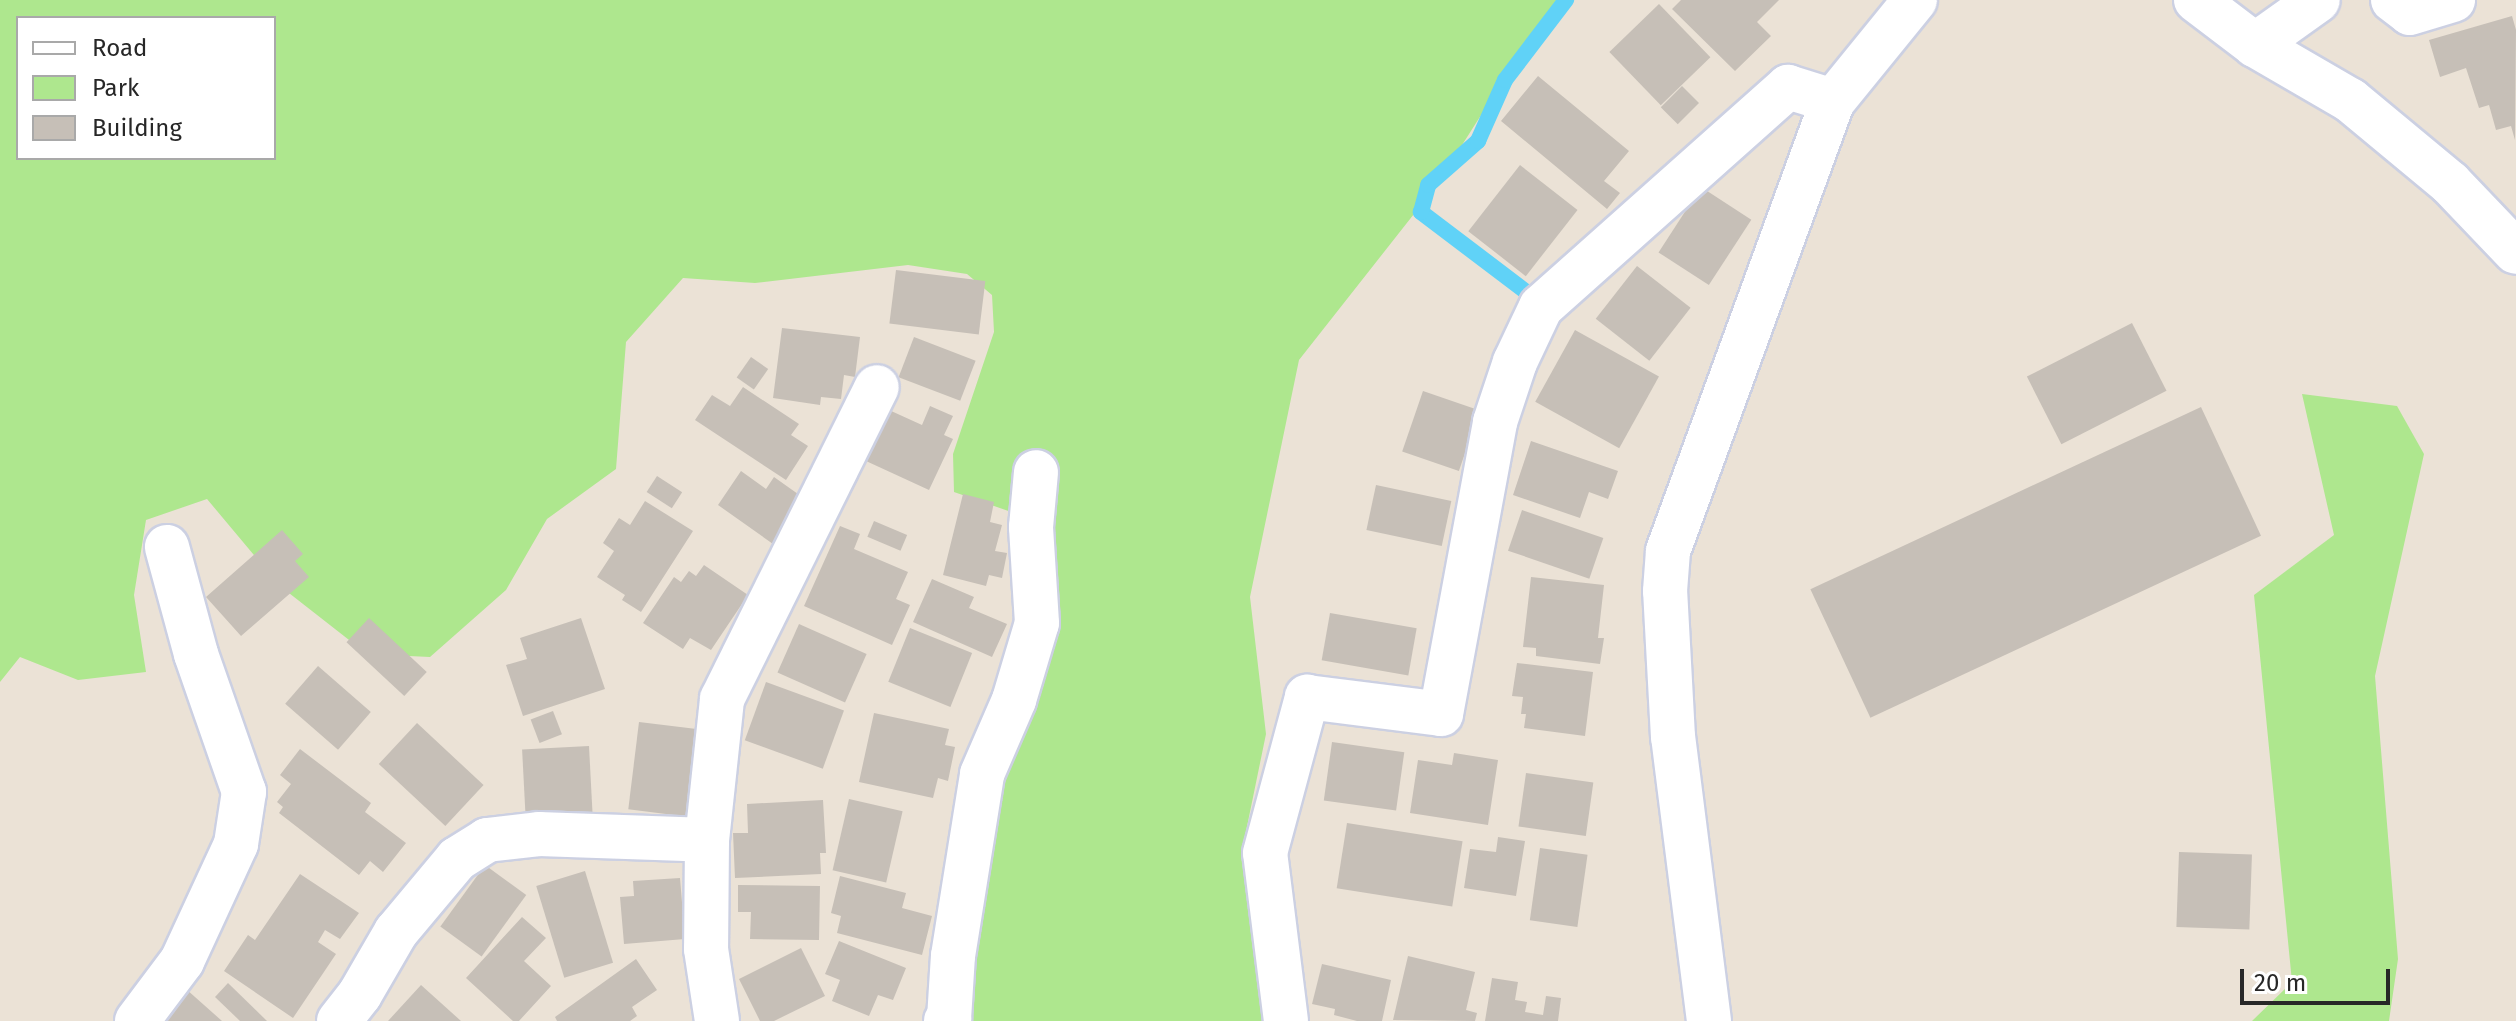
<!DOCTYPE html>
<html>
<head>
<meta charset="utf-8">
<style>
  body { margin:0 }
  #map { position:relative; width:2516px; height:1021px; overflow:hidden; background:#ebe2d6; font-family:"Fira Sans",sans-serif }
  div>[style] { position:absolute }
  .green>* { inset:0; background:#aee78e }
  .stream>* { height:16px; margin:-8px; padding:0 8px; transform-origin:8px; border-radius:8px; background:#60d2f7 }
  .building>* { inset:0; background:#c6bfb7; transform-origin:0 0 }
  .roads { filter:drop-shadow(2px 0 #ccd0e2) drop-shadow(-2px 0 #ccd0e2) drop-shadow(0 2px #ccd0e2) drop-shadow(0 -2px #ccd0e2) }
  .minor>* { height:44px; margin:-22px; padding:0 22px; transform-origin:22px; border-radius:22px; background:#fff }
  span { translate:-50% -50%; white-space:nowrap; text-align:center; line-height:1.15; -webkit-text-stroke:7px #fff; paint-order:stroke }
  .legend { position:absolute; left:16px; top:16px; width:260px; height:144px; box-sizing:border-box; background:#fff; border:2px solid #a9a9a9; margin:0; padding:10px 14px; list-style:none; font-size:24px; color:#272727 }
  .legend li { display:flex; align-items:center; gap:16px; height:40px }
  .legend b { width:40px; border:2px solid #a9a9a9 }
  .scale { position:absolute; left:2240px; top:969px; width:150px; height:36px; box-sizing:border-box; border:4px solid #272727; border-top:0; padding-left:10px; font-size:24px; line-height:28px; white-space:nowrap; color:#272727; -webkit-text-stroke:6px #fff; paint-order:stroke }
</style>
</head>
<body>
<div id="map">
  <div class="green">
    <i style="clip-path:polygon(evenodd,0 0,1567px 0,1523px 49px,1436px 186px,1299px 360px,1250px 597px,1266px 734px,1244px 841px,1266px 1021px,967px 1021px,997px 773px,1036px 705px,1052px 634px,1017px 514px,954px 492px,953px 454px,994px 332px,992px 295px,967px 274px,908px 265px,755px 283px,683px 278px,626px 342px,616px 469px,547px 519px,506px 590px,430px 657px,367px 654px,280px 586px,207px 499px,146px 520px,134px 595px,146px 672px,78px 680px,20px 657px,0 682px,0 0,18px 18px,274px 18px,274px 158px,18px 158px,18px 18px)"></i>
    <i style="clip-path:polygon(2302px 394px,2397px 406px,2424px 454px,2375px 676px,2398px 959px,2389px 1021px,2252px 1021px,2292px 982px,2254px 595px,2334px 535px)"></i>
  </div>
  <div class="stream">
    <i style="left:1525px;top:291px;width:131px;rotate:-142.8deg"></i>
    <i style="left:1421px;top:212px;width:28px;rotate:-75deg"></i>
    <i style="left:1428px;top:185px;width:67px;rotate:-41.3deg"></i>
    <i style="left:1478px;top:141px;width:67px;rotate:-66.1deg"></i>
    <i style="left:1505px;top:80px;width:101px;rotate:-52.7deg"></i>
  </div>
  <div class="building">
    <i style="clip-path:polygon(1681px 0,1779px 0,1757px 22px,1771px 36px,1735px 71px,1672px 9px)"></i>
    <i style="left:1659px;top:4px;width:74px;height:69px;rotate:46deg"></i>
    <i style="clip-path:polygon(2512px 16px,2516px 30px,2515px 140px,2511px 126px,2496px 130px,2489px 105px,2479px 108px,2466px 68px,2440px 77px,2429px 40px)"></i>
    <i style="clip-path:polygon(1538px 76px,1629px 151px,1604px 181px,1620px 193px,1607px 209px,1501px 121px)"></i>
    <i style="left:1682px;top:86px;width:24px;height:30px;rotate:45deg"></i>
    <i style="left:1520px;top:165px;width:73px;height:84px;rotate:38deg"></i>
    <i style="left:1701px;top:187px;width:60px;height:78px;rotate:33deg"></i>
    <i style="left:1637px;top:266px;width:68px;height:67px;rotate:38deg"></i>
    <i style="left:896px;top:270px;width:90px;height:54px;rotate:7deg"></i>
    <i style="left:2132px;top:323px;width:76px;height:118px;rotate:63deg"></i>
    <i style="clip-path:polygon(782px 328px,860px 337px,855px 377px,844px 375px,841px 399px,821px 397px,820px 405px,773px 398px)"></i>
    <i style="left:1575px;top:330px;width:96px;height:82px;rotate:29deg"></i>
    <i style="left:914px;top:337px;width:66px;height:43px;rotate:21deg"></i>
    <i style="left:751px;top:357px;width:21px;height:25px;rotate:35deg"></i>
    <i style="clip-path:polygon(743px 387px,799px 424px,791px 435px,808px 446px,786px 480px,695px 420px,712px 395px,730px 406px)"></i>
    <i style="left:1423px;top:391px;width:60px;height:64px;rotate:19deg"></i>
    <i style="clip-path:polygon(930px 406px,953px 416px,944px 435px,953px 439px,929px 490px,866px 461px,889px 410px,922px 425px)"></i>
    <i style="left:2201px;top:407px;width:142px;height:431px;rotate:65deg"></i>
    <i style="clip-path:polygon(1531px 441px,1618px 471px,1608px 499px,1589px 492px,1580px 518px,1513px 495px)"></i>
    <i style="clip-path:polygon(741px 471px,766px 489px,774px 477px,805px 499px,773px 544px,718px 505px)"></i>
    <i style="left:657px;top:476px;width:30px;height:19px;rotate:33deg"></i>
    <i style="left:1376px;top:485px;width:77px;height:46px;rotate:12deg"></i>
    <i style="clip-path:polygon(963px 494px,994px 502px,990px 522px,1002px 525px,995px 551px,1007px 553px,1002px 578px,989px 575px,986px 586px,943px 575px)"></i>
    <i style="clip-path:polygon(645px 501px,693px 531px,641px 612px,622px 600px,625px 595px,597px 577px,614px 551px,603px 543px,619px 518px,630px 525px)"></i>
    <i style="left:1522px;top:510px;width:86px;height:43px;rotate:19deg"></i>
    <i style="left:874px;top:521px;width:36px;height:17px;rotate:23deg"></i>
    <i style="clip-path:polygon(840px 526px,860px 534px,854px 549px,908px 572px,896px 599px,910px 605px,892px 645px,804px 606px)"></i>
    <i style="clip-path:polygon(282px 530px,303px 554px,295px 561px,309px 577px,241px 636px,206px 597px)"></i>
    <i style="clip-path:polygon(704px 565px,748px 595px,711px 650px,690px 638px,683px 649px,643px 623px,674px 577px,681px 582px,689px 571px,696px 576px)"></i>
    <i style="clip-path:polygon(1531px 577px,1604px 585px,1598px 638px,1604px 638px,1600px 664px,1536px 656px,1536px 648px,1523px 647px)"></i>
    <i style="clip-path:polygon(932px 579px,974px 597px,969px 608px,1007px 624px,992px 657px,913px 622px)"></i>
    <i style="left:1330px;top:613px;width:88px;height:48px;rotate:10deg"></i>
    <i style="left:369px;top:618px;width:79px;height:33px;rotate:43deg"></i>
    <i style="clip-path:polygon(581px 618px,605px 689px,523px 716px,506px 665px,527px 659px,520px 638px)"></i>
    <i style="left:799px;top:624px;width:74px;height:53px;rotate:24deg"></i>
    <i style="left:910px;top:628px;width:67px;height:58px;rotate:22deg"></i>
    <i style="clip-path:polygon(1517px 663px,1593px 672px,1585px 736px,1524px 728px,1526px 714px,1521px 714px,1523px 697px,1512px 696px)"></i>
    <i style="left:318px;top:666px;width:70px;height:50px;rotate:41deg"></i>
    <i style="left:766px;top:682px;width:83px;height:62px;rotate:20deg"></i>
    <i style="left:553px;top:711px;width:25px;height:24px;rotate:69deg"></i>
    <i style="clip-path:polygon(874px 713px,949px 729px,945px 745px,955px 747px,948px 781px,938px 778px,933px 798px,859px 782px)"></i>
    <i style="left:639px;top:722px;width:58px;height:88px;rotate:7deg"></i>
    <i style="left:417px;top:723px;width:91px;height:56px;rotate:43deg"></i>
    <i style="left:1332px;top:742px;width:73px;height:59px;rotate:8deg"></i>
    <i style="left:589px;top:746px;width:68px;height:67px;rotate:87deg"></i>
    <i style="clip-path:polygon(300px 749px,371px 803px,365px 812px,406px 843px,383px 872px,370px 861px,359px 875px,279px 813px,283px 807px,277px 802px,291px 784px,280px 775px)"></i>
    <i style="clip-path:polygon(1454px 753px,1498px 760px,1488px 825px,1410px 813px,1418px 760px,1452px 765px)"></i>
    <i style="left:1526px;top:773px;width:68px;height:54px;rotate:8deg"></i>
    <i style="left:849px;top:799px;width:55px;height:73px;rotate:13deg"></i>
    <i style="clip-path:polygon(823px 800px,826px 853px,820px 853px,821px 874px,735px 878px,733px 833px,748px 833px,747px 804px)"></i>
    <i style="left:1347px;top:823px;width:117px;height:66px;rotate:9deg"></i>
    <i style="clip-path:polygon(1498px 837px,1525px 841px,1516px 896px,1464px 888px,1470px 849px,1496px 852px)"></i>
    <i style="left:1540px;top:848px;width:48px;height:73px;rotate:8deg"></i>
    <i style="left:2179px;top:852px;width:73px;height:75px;rotate:2deg"></i>
    <i style="left:485px;top:865px;width:51px;height:76px;rotate:36deg"></i>
    <i style="left:585px;top:871px;width:96px;height:51px;rotate:73deg"></i>
    <i style="clip-path:polygon(300px 874px,359px 913px,340px 939px,325px 930px,318px 942px,336px 954px,293px 1018px,224px 971px,248px 935px,255px 940px)"></i>
    <i style="clip-path:polygon(840px 876px,906px 893px,902px 908px,932px 916px,922px 955px,837px 933px,841px 916px,831px 913px)"></i>
    <i style="clip-path:polygon(680px 878px,685px 939px,624px 944px,620px 897px,634px 896px,633px 881px)"></i>
    <i style="clip-path:polygon(738px 885px,820px 886px,819px 940px,750px 939px,751px 912px,738px 912px)"></i>
    <i style="clip-path:polygon(522px 917px,546px 938px,524px 961px,551px 986px,519px 1021px,513px 1021px,466px 978px)"></i>
    <i style="clip-path:polygon(839px 941px,906px 968px,893px 1000px,878px 995px,869px 1016px,832px 1001px,840px 980px,825px 974px)"></i>
    <i style="clip-path:polygon(801px 948px,825px 996px,774px 1021px,760px 1021px,739px 979px)"></i>
    <i style="clip-path:polygon(1408px 956px,1475px 972px,1466px 1010px,1477px 1013px,1475px 1021px,1393px 1020px)"></i>
    <i style="clip-path:polygon(636px 959px,657px 990px,632px 1007px,637px 1016px,630px 1021px,557px 1021px,555px 1017px)"></i>
    <i style="clip-path:polygon(1322px 964px,1391px 980px,1382px 1021px,1357px 1021px,1334px 1015px,1335px 1009px,1312px 1004px)"></i>
    <i style="clip-path:polygon(1492px 978px,1518px 982px,1515px 1000px,1527px 1002px,1525px 1012px,1543px 1015px,1546px 996px,1561px 998px,1558px 1021px,1485px 1021px)"></i>
    <i style="clip-path:polygon(228px 983px,267px 1021px,240px 1021px,215px 997px)"></i>
    <i style="clip-path:polygon(421px 985px,461px 1021px,388px 1021px)"></i>
    <i style="clip-path:polygon(186px 989px,222px 1021px,156px 1021px)"></i>
  </div>
  <div class="roads">
    <div class="minor">
      <i style="left:2196px;top:0;width:74px;rotate:37.3deg"></i>
      <i style="left:2255px;top:45px;width:110px;rotate:30.1deg"></i>
      <i style="left:2350px;top:100px;width:130px;rotate:39.7deg"></i>
      <i style="left:2450px;top:183px;width:95px;rotate:46.3deg"></i>
      <i style="left:2393px;top:0;width:21px;rotate:37deg"></i>
      <i style="left:2410px;top:13px;width:45px;rotate:-16.8deg"></i>
      <i style="left:2255px;top:45px;width:77px;rotate:-35.5deg"></i>
      <i style="left:707px;top:840px;width:142px;rotate:-83.9deg"></i>
      <i style="left:722px;top:699px;width:348px;rotate:-63.6deg"></i>
      <i style="left:137px;top:1021px;width:75px;rotate:-53.1deg"></i>
      <i style="left:182px;top:961px;width:129px;rotate:-65.2deg"></i>
      <i style="left:236px;top:844px;width:53px;rotate:-81.3deg"></i>
      <i style="left:244px;top:792px;width:146px;rotate:-109.2deg"></i>
      <i style="left:196px;top:654px;width:111px;rotate:-105.2deg"></i>
      <i style="left:339px;top:1021px;width:34px;rotate:-52deg"></i>
      <i style="left:360px;top:994px;width:72px;rotate:-59.9deg"></i>
      <i style="left:396px;top:932px;width:95px;rotate:-50.1deg"></i>
      <i style="left:457px;top:859px;width:36px;rotate:-32deg"></i>
      <i style="left:487px;top:840px;width:52px;rotate:-6.6deg"></i>
      <i style="left:539px;top:834px;width:168px;rotate:2deg"></i>
      <i style="left:707px;top:840px;width:109px;rotate:90.5deg"></i>
      <i style="left:706px;top:949px;width:73px;rotate:81.3deg"></i>
      <i style="left:946px;top:1021px;width:4px;rotate:-34deg"></i>
      <i style="left:949px;top:1019px;width:63px;rotate:-86.4deg"></i>
      <i style="left:953px;top:956px;width:184px;rotate:-80.9deg"></i>
      <i style="left:982px;top:774px;width:81px;rotate:-66.6deg"></i>
      <i style="left:1014px;top:700px;width:80px;rotate:-73.4deg"></i>
      <i style="left:1037px;top:623px;width:96px;rotate:-93.6deg"></i>
      <i style="left:1031px;top:527px;width:55px;rotate:-84.8deg"></i>
      <i style="left:1286px;top:1021px;width:169px;rotate:-97.1deg"></i>
      <i style="left:1265px;top:853px;width:162px;rotate:-74.9deg"></i>
      <i style="left:1307px;top:697px;width:135px;rotate:7.2deg"></i>
      <i style="left:1441px;top:714px;width:297px;rotate:-79.5deg"></i>
      <i style="left:1495px;top:422px;width:63px;rotate:-71.6deg"></i>
      <i style="left:1515px;top:362px;width:61px;rotate:-64.7deg"></i>
      <i style="left:1541px;top:307px;width:331px;rotate:-41.7deg"></i>
      <i style="left:1788px;top:87px;width:47px;rotate:17.3deg"></i>
      <i style="left:1709px;top:1021px;width:286px;rotate:-97.2deg"></i>
      <i style="left:1673px;top:737px;width:146px;rotate:-93.1deg"></i>
      <i style="left:1665px;top:591px;width:40px;rotate:-85.7deg"></i>
      <i style="left:1668px;top:551px;width:479px;rotate:-69.9deg"></i>
      <i style="left:1833px;top:101px;width:130px;rotate:-50.9deg"></i>
    </div>
  </div>
  <ul class="legend">
  <li><b style="height:10px;background:#fff"></b>Road</li>
  <li><b style="height:22px;background:#aee78e"></b>Park</li>
  <li><b style="height:22px;background:#c6bfb7"></b>Building</li>
  </ul>
  <div class="scale">20 m</div>
</div>
</body>
</html>
